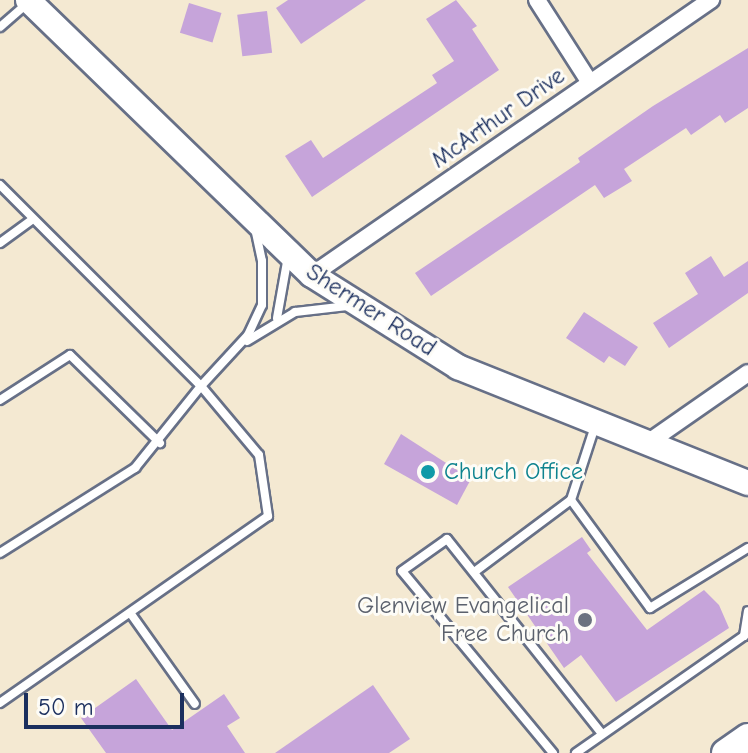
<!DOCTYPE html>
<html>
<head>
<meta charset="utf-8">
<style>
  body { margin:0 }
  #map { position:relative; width:748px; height:753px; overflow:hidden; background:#f4e9d2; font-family:"Comic Neue",sans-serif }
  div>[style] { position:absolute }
  .building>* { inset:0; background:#c6a4da; transform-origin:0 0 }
  .roads { filter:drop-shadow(2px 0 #677087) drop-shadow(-2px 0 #677087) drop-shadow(0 2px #677087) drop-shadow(0 -2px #677087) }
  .lane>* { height:8px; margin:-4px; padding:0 4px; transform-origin:4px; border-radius:4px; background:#fff }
  .street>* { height:16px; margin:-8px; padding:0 8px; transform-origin:8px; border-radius:8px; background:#fff }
  .secondary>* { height:24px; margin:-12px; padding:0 12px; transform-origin:12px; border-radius:12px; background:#fff }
  .primary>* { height:26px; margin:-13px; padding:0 13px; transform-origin:13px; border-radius:13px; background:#fff }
  .dots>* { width:22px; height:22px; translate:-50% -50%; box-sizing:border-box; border:4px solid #fdfcf7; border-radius:50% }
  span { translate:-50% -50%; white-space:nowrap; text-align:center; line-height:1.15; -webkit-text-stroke:6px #fdfcf7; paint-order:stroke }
  .street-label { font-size:24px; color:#1b2f5e }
  .culture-label { font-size:24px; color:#0d838f }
  .left { translate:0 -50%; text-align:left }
  .worship-label { font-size:24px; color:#5b616d }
  .right { translate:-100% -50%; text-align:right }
  .scale { position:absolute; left:24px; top:693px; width:160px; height:36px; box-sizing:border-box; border:4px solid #1b2f5e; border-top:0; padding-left:10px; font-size:24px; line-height:28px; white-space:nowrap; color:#1b2f5e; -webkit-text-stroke:6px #fdfcf7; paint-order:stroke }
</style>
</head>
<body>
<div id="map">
  <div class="building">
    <i style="clip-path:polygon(288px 0,366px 0,301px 44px,276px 8px)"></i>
    <i style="clip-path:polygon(456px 0,477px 26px,472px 29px,499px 70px,312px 197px,285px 156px,311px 140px,323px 158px,437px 83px,432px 75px,454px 61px,426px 19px)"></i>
    <i style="left:189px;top:3px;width:34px;height:31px;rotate:17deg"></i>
    <i style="left:267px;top:11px;width:42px;height:30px;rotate:83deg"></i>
    <i style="clip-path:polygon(748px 48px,748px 108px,725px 123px,720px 115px,691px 135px,686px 128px,624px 169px,632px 181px,604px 198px,595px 185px,431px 296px,415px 273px,580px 162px,578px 158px,653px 106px)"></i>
    <i style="clip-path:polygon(711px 256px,724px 277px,748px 261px,748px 293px,669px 348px,653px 323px,698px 294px,685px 273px)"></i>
    <i style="clip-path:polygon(584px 312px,638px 347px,625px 366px,609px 356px,604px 363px,566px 338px)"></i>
    <i style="clip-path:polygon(401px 434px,471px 479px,457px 505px,384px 464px)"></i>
    <i style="clip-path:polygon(582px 537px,591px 550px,587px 553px,647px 630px,704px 590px,719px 605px,729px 628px,616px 702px,581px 655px,564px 668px,508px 587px)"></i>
    <i style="clip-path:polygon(136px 679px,172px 730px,224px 694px,240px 718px,227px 726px,245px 753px,106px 753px,81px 718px)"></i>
    <i style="clip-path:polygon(373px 685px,410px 739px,389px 753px,275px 753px)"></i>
  </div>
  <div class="roads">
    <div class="lane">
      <i style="left:0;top:27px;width:35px;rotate:-41deg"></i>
      <i style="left:0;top:185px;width:284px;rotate:45deg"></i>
      <i style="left:201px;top:386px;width:69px;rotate:-47.3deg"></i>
      <i style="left:248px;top:335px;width:33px;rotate:-65deg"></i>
      <i style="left:262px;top:305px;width:44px;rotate:-90deg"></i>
      <i style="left:262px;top:261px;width:33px;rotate:-102deg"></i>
      <i style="left:0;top:243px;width:37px;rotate:-36deg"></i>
      <i style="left:277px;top:318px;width:63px;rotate:-79.9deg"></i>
      <i style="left:247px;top:341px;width:56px;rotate:-31.1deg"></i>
      <i style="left:295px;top:312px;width:53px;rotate:-6.5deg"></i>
      <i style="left:0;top:400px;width:83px;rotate:-32.7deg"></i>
      <i style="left:70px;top:355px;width:126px;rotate:44.4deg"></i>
      <i style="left:571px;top:500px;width:134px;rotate:53.8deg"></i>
      <i style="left:650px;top:608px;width:115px;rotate:-31.5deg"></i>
      <i style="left:0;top:553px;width:160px;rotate:-32.2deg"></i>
      <i style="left:135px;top:468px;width:105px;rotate:-51.2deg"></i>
      <i style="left:201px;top:386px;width:90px;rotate:50deg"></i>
      <i style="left:259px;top:455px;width:62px;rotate:81.6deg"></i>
      <i style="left:268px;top:516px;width:327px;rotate:145.1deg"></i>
      <i style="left:477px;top:570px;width:117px;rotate:-36.7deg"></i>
      <i style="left:571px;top:500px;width:78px;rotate:-72deg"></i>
      <i style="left:131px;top:614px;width:110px;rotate:54.6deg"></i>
      <i style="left:553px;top:753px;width:236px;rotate:-129.7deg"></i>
      <i style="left:402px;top:571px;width:55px;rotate:-35.4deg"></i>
      <i style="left:447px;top:539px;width:249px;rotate:51.5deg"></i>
      <i style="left:576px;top:753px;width:205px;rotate:-34.9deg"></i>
      <i style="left:744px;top:636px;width:25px;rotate:-81deg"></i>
    </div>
    <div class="street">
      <i style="left:537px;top:0;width:98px;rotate:57.4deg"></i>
      <i style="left:312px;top:275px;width:485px;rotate:-34.6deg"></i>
      <i style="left:646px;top:444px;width:124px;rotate:-34.8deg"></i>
    </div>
    <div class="secondary">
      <i style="left:28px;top:0;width:395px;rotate:44.1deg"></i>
      <i style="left:312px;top:275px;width:173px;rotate:32.2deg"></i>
      <i style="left:458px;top:367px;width:312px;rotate:21.8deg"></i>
    </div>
    <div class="primary">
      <i style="left:725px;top:753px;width:28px;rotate:-35deg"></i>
    </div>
  </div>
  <div class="dots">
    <i style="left:428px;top:472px;background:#0f9aa8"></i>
    <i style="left:585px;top:620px;background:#6b7280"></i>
  </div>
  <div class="street-label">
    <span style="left:498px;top:118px;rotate:-35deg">McArthur Drive</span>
    <span style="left:371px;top:310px;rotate:33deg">Shermer Road</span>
  </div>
  <div class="culture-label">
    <span class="left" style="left:444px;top:472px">Church Office</span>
  </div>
  <div class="worship-label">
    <span class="right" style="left:569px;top:620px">Glenview Evangelical<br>Free Church</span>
  </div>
  <div class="scale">50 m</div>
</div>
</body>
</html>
